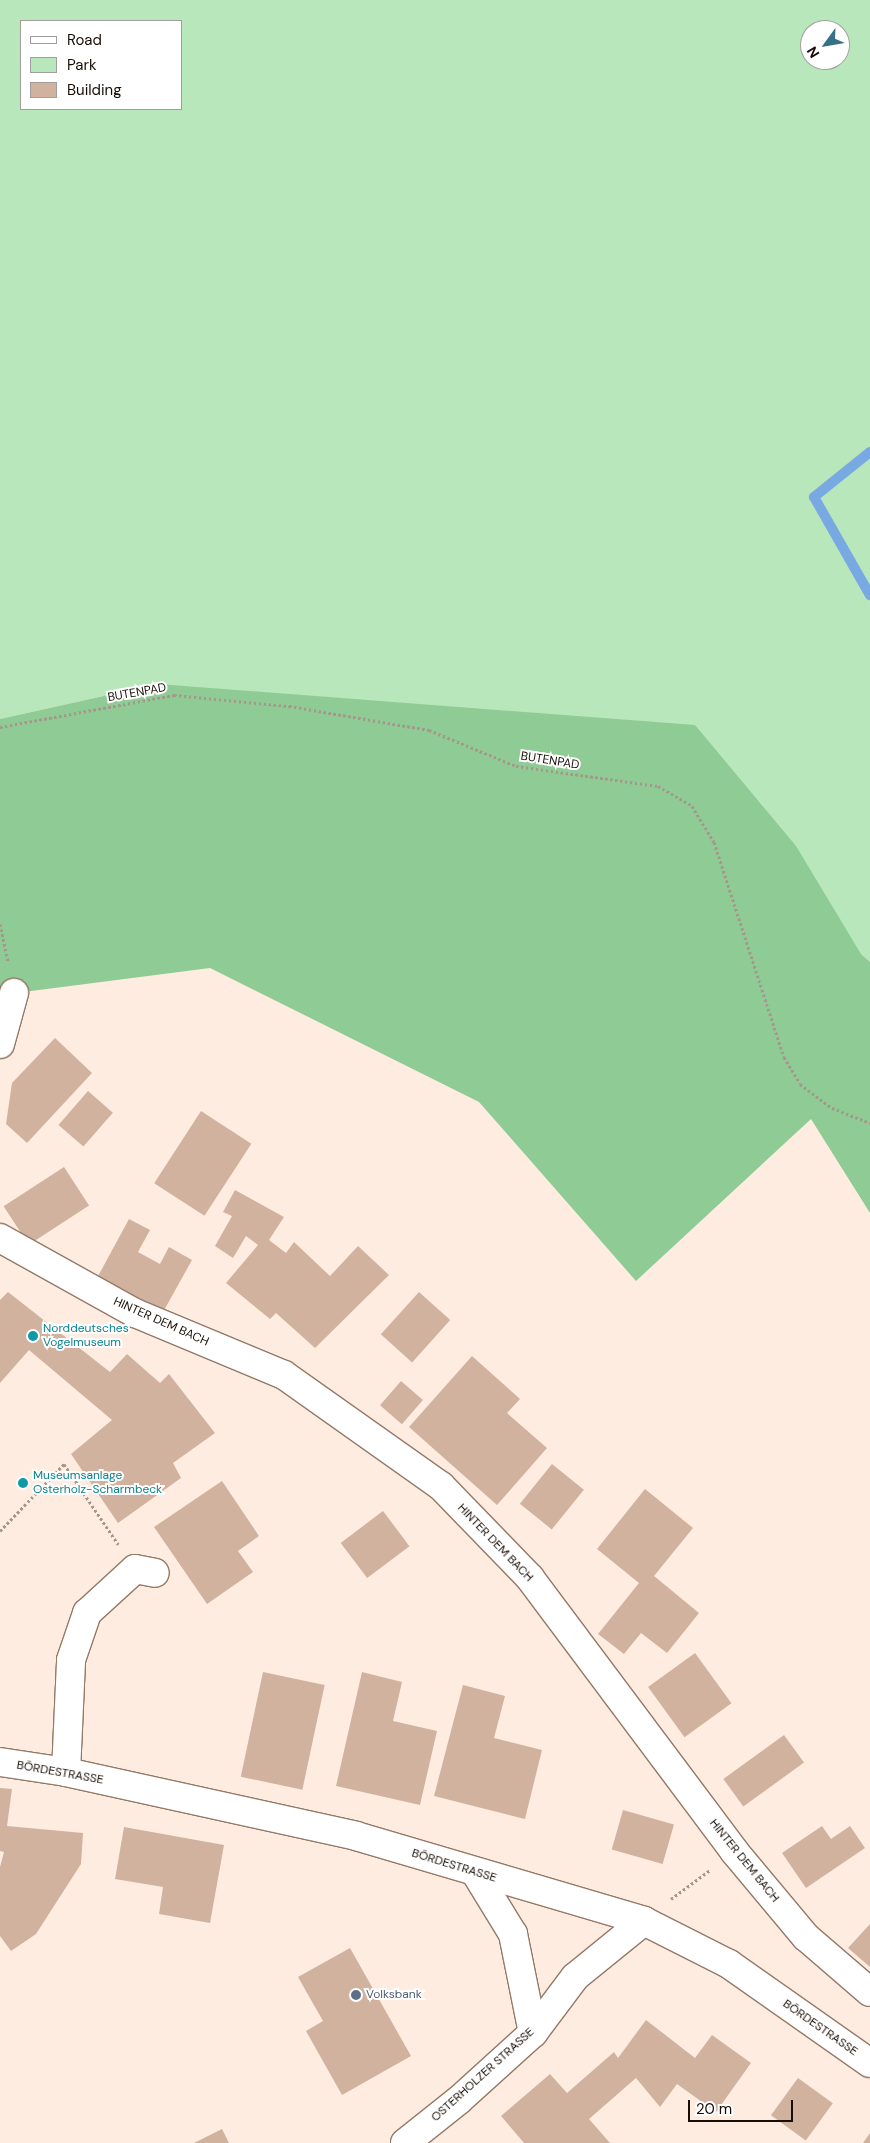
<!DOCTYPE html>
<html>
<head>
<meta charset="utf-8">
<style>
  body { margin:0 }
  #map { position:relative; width:870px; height:2143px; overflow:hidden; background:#ffece0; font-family:"DM Sans",sans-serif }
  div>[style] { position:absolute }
  .green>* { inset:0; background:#b7e7ba }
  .forest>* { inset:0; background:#8fcb94 }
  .stream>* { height:10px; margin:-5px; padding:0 5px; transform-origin:5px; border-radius:5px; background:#79a9e2 }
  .building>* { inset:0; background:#d0b29f; transform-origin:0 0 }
  .path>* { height:3px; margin-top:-1.5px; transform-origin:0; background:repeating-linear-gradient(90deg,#a6978d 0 2.5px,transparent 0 5px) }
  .roads { filter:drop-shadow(1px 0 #947967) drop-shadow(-1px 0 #947967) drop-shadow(0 1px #947967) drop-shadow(0 -1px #947967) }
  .minor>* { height:28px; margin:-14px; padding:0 14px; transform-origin:14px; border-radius:14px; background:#fff }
  .dots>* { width:14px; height:14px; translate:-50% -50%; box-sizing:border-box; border:2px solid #fff; border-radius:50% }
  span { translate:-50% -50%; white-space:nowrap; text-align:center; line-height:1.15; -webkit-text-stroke:4px #fff; paint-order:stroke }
  .street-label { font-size:12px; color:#170d06 }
  .culture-label { font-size:12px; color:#0d838f }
  .left { translate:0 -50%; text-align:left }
  .service-label { font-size:12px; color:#4e5e75 }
  .legend { position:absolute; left:20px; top:20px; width:162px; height:90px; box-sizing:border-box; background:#fff; border:1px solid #a29e9b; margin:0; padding:6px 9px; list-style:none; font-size:15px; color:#170d06 }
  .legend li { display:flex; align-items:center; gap:10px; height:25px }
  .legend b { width:25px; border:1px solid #a29e9b }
  .north { position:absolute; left:800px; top:20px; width:50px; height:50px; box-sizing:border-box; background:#fff; border:1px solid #a29e9b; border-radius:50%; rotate:238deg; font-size:14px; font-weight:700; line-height:20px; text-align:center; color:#170d06 }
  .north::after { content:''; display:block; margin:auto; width:18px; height:22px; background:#367189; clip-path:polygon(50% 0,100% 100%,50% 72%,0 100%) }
  .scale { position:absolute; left:688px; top:2100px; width:105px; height:22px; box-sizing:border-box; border:2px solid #170d06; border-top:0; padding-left:6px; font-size:15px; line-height:18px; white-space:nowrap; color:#170d06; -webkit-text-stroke:4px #fff; paint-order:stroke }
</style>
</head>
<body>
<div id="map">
  <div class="green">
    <i style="clip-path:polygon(evenodd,0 0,870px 0,870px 962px,861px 954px,158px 684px,0 719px,0 0,21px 21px,181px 21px,181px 109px,21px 109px,21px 21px,0 0,810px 30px,840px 30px,840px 60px,810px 60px,810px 30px)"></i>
  </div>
  <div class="forest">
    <i style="clip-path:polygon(158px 684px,695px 725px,796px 846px,861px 954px,870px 962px,870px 1213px,811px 1119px,636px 1281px,479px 1102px,210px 968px,0 995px,0 719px)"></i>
  </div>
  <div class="stream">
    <i style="left:870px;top:452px;width:72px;rotate:141.2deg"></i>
    <i style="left:814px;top:497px;width:113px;rotate:60.3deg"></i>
  </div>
  <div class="building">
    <i style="clip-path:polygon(55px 1038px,92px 1073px,27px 1143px,6px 1124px,12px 1083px)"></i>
    <i style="left:88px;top:1091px;width:33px;height:45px;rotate:41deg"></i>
    <i style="left:201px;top:1111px;width:60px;height:86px;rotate:33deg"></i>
    <i style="left:64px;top:1167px;width:46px;height:72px;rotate:57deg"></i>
    <i style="clip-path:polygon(235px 1190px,284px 1217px,269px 1240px,286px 1253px,294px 1242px,330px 1276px,358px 1246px,389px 1275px,315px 1348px,276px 1313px,270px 1319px,226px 1283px,258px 1245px,246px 1236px,233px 1258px,215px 1246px,232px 1216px,223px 1212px)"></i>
    <i style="clip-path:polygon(129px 1219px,150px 1230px,138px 1252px,160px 1264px,169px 1247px,192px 1260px,162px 1314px,97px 1278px)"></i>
    <i style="clip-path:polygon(8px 1292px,110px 1372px,127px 1354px,160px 1383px,169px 1374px,215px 1433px,173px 1463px,181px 1478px,118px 1523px,71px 1454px,112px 1420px,29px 1350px,0 1383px,0 1300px)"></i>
    <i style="left:419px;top:1292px;width:42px;height:57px;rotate:42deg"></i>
    <i style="clip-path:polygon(472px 1356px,520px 1399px,507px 1413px,547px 1448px,497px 1505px,409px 1427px)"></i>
    <i style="left:401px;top:1381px;width:29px;height:32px;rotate:41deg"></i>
    <i style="left:552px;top:1464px;width:41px;height:51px;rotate:39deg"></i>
    <i style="clip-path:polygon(222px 1481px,259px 1536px,238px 1551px,253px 1572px,207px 1604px,154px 1527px)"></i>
    <i style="clip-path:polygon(645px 1489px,693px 1528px,654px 1576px,699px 1613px,667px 1653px,641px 1633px,624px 1654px,598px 1634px,639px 1583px,597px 1549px)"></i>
    <i style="left:383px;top:1511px;width:44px;height:53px;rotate:53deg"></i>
    <i style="left:695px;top:1653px;width:62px;height:58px;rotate:54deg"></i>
    <i style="left:263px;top:1672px;width:63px;height:107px;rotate:12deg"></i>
    <i style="clip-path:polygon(362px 1672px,402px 1682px,393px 1721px,437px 1731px,420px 1805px,336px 1786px)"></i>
    <i style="clip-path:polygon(463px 1685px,505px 1696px,494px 1738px,542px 1750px,525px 1819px,434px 1796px)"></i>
    <i style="left:784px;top:1735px;width:34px;height:75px;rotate:54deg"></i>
    <i style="clip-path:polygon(0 1788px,12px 1789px,7px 1826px,83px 1833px,81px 1864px,36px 1934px,11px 1951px,0 1936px,0 1867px,4px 1852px,0 1851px)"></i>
    <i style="left:623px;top:1810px;width:53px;height:41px;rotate:16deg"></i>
    <i style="clip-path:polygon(822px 1826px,831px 1839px,850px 1826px,865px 1848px,806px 1888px,782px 1853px)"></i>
    <i style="clip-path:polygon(124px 1827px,224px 1845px,210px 1923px,159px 1914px,163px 1887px,115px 1879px)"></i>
    <i style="clip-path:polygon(870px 1924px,870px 1967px,848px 1948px)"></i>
    <i style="clip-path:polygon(350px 1948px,411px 2056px,342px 2095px,306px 2031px,323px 2021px,298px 1977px)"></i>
    <i style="clip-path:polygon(646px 2020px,695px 2058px,712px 2035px,751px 2063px,716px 2112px,677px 2084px,660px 2107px,636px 2078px,589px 2119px,610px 2143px,524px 2143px,501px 2116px,550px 2074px,567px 2093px,614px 2052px,618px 2058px)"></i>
    <i style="left:798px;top:2078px;width:43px;height:46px;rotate:36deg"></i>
    <i style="clip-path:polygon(222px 2129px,229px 2143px,194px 2143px)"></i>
    <i style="clip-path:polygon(870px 2133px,870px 2143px,863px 2143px)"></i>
  </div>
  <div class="path">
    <i style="left:0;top:727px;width:177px;rotate:-10.4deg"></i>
    <i style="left:174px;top:695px;width:116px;rotate:5.5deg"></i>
    <i style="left:289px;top:706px;width:142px;rotate:9.7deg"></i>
    <i style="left:429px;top:730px;width:94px;rotate:22.5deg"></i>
    <i style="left:516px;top:766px;width:143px;rotate:8deg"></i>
    <i style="left:658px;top:786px;width:39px;rotate:30deg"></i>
    <i style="left:692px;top:806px;width:42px;rotate:58.6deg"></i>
    <i style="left:714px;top:842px;width:226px;rotate:72deg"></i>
    <i style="left:784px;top:1057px;width:31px;rotate:59deg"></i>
    <i style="left:800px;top:1084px;width:40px;rotate:37deg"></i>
    <i style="left:832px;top:1108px;width:41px;rotate:21.5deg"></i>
    <i style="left:0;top:924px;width:40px;rotate:78deg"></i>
    <i style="left:0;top:1531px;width:93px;rotate:-46.3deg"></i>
    <i style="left:64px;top:1464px;width:97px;rotate:56deg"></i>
    <i style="left:671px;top:1899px;width:49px;rotate:-36.6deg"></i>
  </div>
  <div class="roads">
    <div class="minor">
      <i style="left:0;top:1044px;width:53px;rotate:-74.6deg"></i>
      <i style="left:0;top:1238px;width:154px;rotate:29.1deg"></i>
      <i style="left:135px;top:1313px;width:161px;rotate:22.6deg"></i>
      <i style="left:284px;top:1375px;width:192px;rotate:35.3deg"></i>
      <i style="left:441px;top:1486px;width:128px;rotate:45.9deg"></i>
      <i style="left:530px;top:1578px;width:341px;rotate:53.2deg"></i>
      <i style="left:734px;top:1851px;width:112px;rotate:50.1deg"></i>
      <i style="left:806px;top:1937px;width:84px;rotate:40.7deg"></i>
      <i style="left:0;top:1762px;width:67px;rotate:8.6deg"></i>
      <i style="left:66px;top:1772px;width:297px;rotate:12.4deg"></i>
      <i style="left:356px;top:1836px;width:300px;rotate:16.4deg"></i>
      <i style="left:644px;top:1921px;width:95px;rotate:26.8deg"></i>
      <i style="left:729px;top:1964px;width:172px;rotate:35.1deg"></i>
      <i style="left:66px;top:1772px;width:112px;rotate:-87.4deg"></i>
      <i style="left:71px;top:1660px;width:50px;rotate:-71.2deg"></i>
      <i style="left:87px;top:1613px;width:65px;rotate:-42.5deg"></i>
      <i style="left:135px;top:1569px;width:20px;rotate:11deg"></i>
      <i style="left:475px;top:1872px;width:73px;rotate:58.5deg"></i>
      <i style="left:513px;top:1934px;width:101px;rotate:78.6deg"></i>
      <i style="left:405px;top:2143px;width:69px;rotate:-38.5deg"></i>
      <i style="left:459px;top:2100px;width:100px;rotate:-42.2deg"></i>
      <i style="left:533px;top:2033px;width:70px;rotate:-53.1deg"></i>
      <i style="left:575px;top:1977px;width:89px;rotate:-39.1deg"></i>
    </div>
  </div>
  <div class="dots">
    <i style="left:33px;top:1336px;background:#0f9aa8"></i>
    <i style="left:23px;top:1483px;background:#0f9aa8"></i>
    <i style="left:356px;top:1995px;background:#5c6f8a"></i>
  </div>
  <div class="street-label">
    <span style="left:137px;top:693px;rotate:-10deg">BUTENPAD</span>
    <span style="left:550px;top:761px;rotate:9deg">BUTENPAD</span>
    <span style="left:161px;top:1322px;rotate:24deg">HINTER DEM BACH</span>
    <span style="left:495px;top:1543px;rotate:46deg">HINTER DEM BACH</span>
    <span style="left:60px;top:1773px;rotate:10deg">BÖRDESTRASSE</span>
    <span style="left:744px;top:1861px;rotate:51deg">HINTER DEM BACH</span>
    <span style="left:454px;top:1866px;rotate:17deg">BÖRDESTRASSE</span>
    <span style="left:820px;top:2028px;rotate:35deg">BÖRDESTRASSE</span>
    <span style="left:483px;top:2075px;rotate:-42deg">OSTERHOLZER STRASSE</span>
  </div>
  <div class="culture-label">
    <span class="left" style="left:43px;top:1336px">Norddeutsches<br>Vogelmuseum</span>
    <span class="left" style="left:33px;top:1483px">Museumsanlage<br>Osterholz-Scharmbeck</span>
  </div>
  <div class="service-label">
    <span class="left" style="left:366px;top:1995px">Volksbank</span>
  </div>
  <ul class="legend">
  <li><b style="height:6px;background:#fff"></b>Road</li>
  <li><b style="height:14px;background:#b7e7ba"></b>Park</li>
  <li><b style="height:14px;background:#d0b29f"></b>Building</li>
  </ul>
  <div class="north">N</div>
  <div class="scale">20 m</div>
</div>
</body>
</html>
